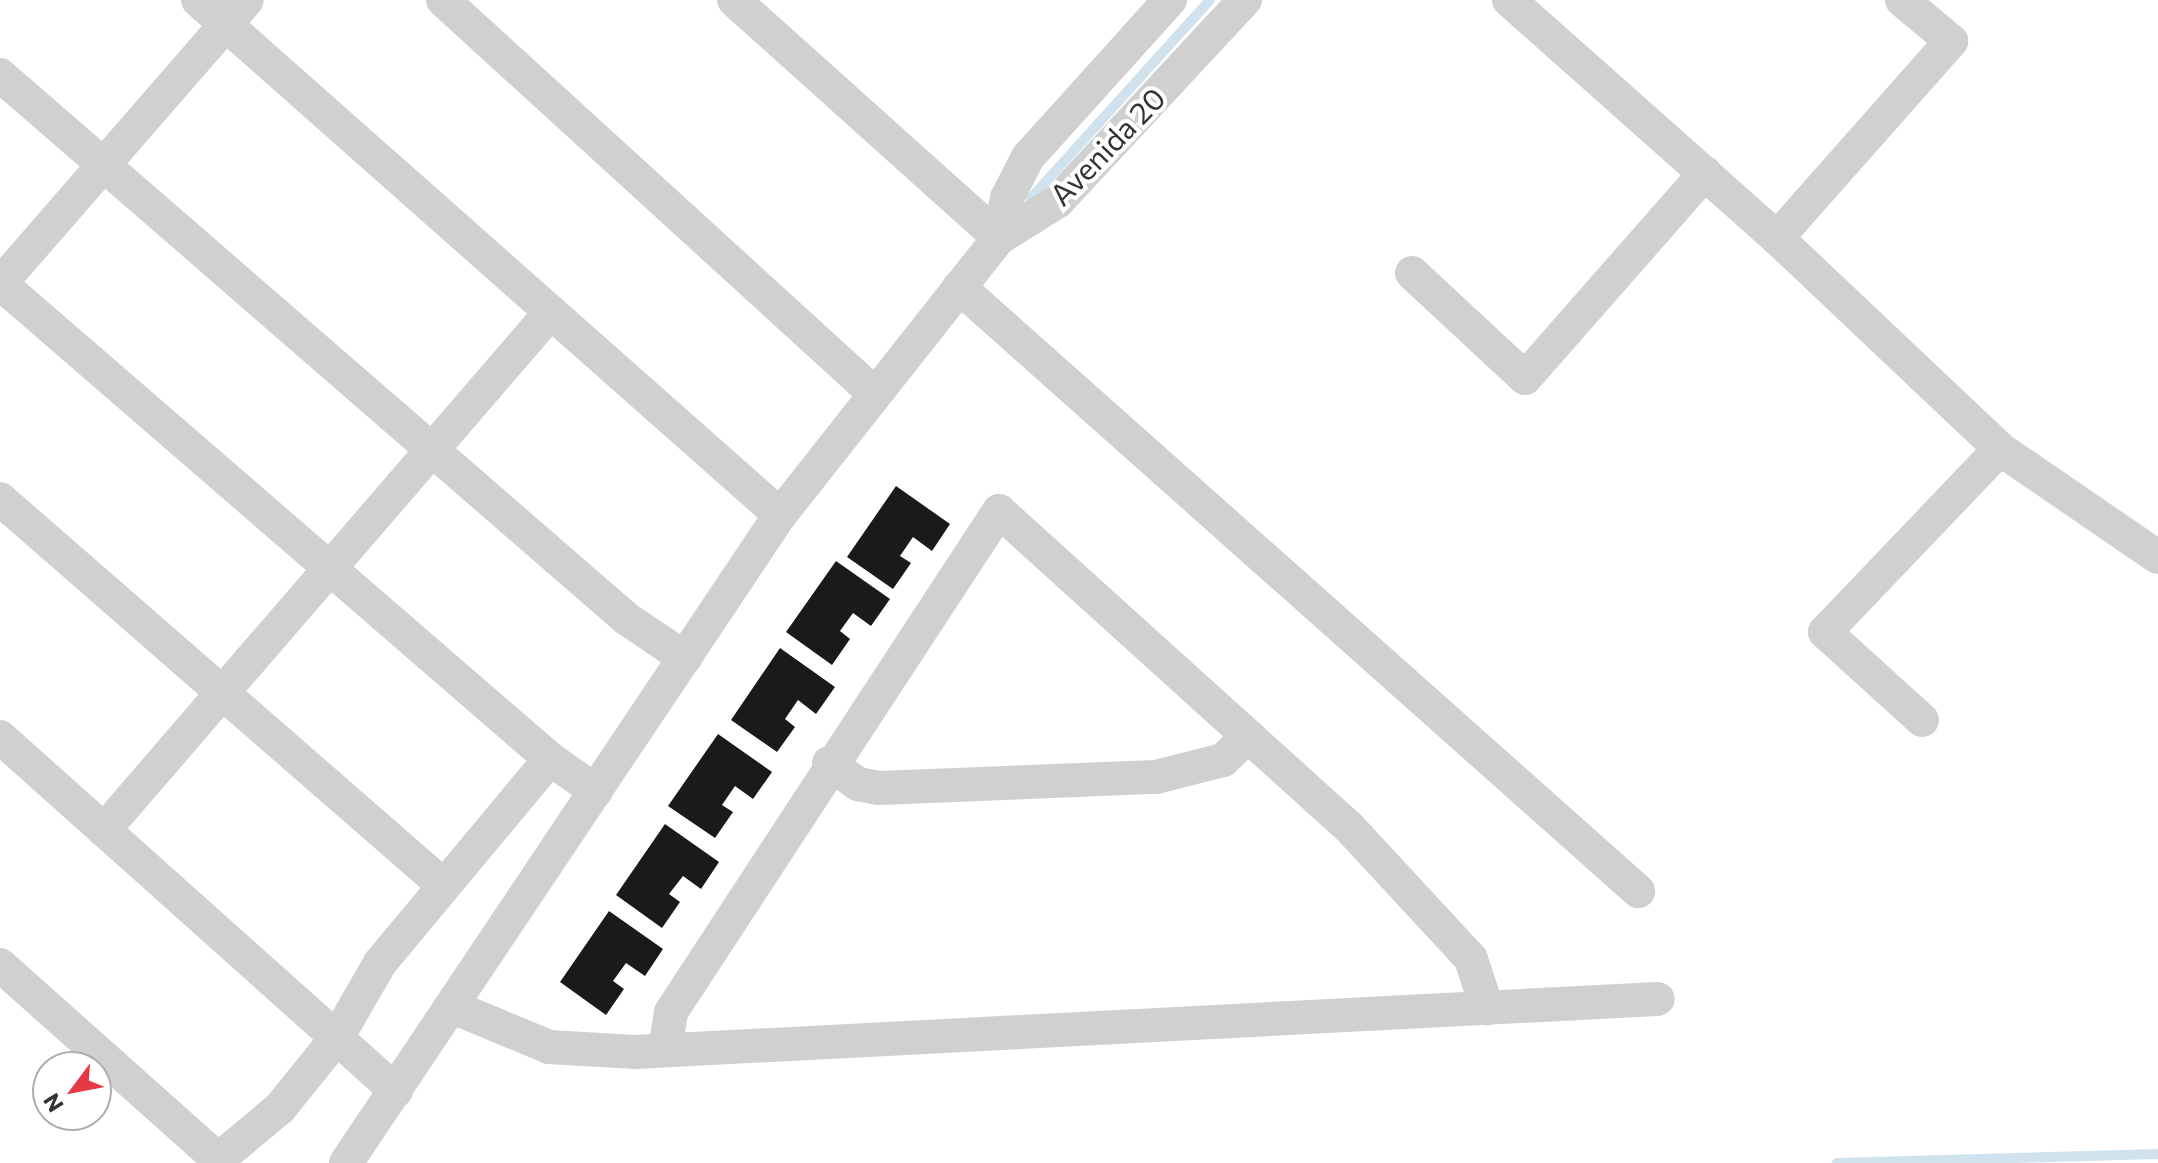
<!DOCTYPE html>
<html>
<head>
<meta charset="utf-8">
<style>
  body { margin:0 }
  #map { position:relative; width:2158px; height:1163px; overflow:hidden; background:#fff; font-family:Commissioner,sans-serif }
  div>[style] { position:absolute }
  .stream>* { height:10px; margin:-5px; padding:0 5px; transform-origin:5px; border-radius:5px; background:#cfe2ee }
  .building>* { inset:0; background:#1a1a1a }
  .minor>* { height:34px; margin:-17px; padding:0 17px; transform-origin:17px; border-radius:17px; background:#d0d0d0 }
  span { translate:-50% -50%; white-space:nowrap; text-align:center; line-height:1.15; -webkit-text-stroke:8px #fff; paint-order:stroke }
  .street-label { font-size:30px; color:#333 }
  .north { position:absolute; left:32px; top:1051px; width:80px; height:80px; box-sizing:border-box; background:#fff; border:2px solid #adadad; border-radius:50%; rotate:238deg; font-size:22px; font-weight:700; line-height:32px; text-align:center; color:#333 }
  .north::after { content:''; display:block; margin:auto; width:28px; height:36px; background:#e63946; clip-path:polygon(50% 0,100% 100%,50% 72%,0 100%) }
</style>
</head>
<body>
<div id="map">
  <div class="stream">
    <i style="left:1031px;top:198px;width:267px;rotate:-47.9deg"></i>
    <i style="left:1837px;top:1163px;width:321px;rotate:-1.6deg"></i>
  </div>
  <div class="building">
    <i style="clip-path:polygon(896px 486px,950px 524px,932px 551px,913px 537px,900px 556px,911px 563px,893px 589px,847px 557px)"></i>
    <i style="clip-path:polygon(836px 561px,890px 599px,871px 626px,853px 613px,840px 631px,850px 639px,832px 665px,786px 632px)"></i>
    <i style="clip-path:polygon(780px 648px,835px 687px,816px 714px,798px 700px,785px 719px,795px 727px,777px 752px,731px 720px)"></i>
    <i style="clip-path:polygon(718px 734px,772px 772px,753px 799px,735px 786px,722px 805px,733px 812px,715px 838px,668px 806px)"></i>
    <i style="clip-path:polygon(665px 824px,719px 862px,701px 889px,683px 876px,669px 894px,680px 902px,662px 928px,616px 895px)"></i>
    <i style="clip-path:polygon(609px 911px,663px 949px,645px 976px,626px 963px,613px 981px,624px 989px,606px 1015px,560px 982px)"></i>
  </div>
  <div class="minor">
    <i style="left:198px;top:0;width:777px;rotate:41.5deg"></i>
    <i style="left:443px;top:0;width:585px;rotate:42.37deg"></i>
    <i style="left:734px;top:0;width:356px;rotate:41.9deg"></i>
    <i style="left:1509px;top:0;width:358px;rotate:41.6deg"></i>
    <i style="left:1777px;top:238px;width:307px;rotate:43.4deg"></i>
    <i style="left:2000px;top:449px;width:191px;rotate:34.4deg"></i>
    <i style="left:0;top:75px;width:830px;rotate:40.95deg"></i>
    <i style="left:627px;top:619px;width:70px;rotate:33.9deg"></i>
    <i style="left:999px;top:238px;width:41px;rotate:-78.7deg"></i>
    <i style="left:1007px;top:198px;width:46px;rotate:-62.9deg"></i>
    <i style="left:1028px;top:157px;width:212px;rotate:-47.9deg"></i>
    <i style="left:1777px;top:238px;width:263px;rotate:-48.5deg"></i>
    <i style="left:1951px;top:41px;width:64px;rotate:-140.1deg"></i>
    <i style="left:1412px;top:273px;width:154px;rotate:42.9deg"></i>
    <i style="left:1525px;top:378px;width:273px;rotate:-48.7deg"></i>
    <i style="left:0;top:283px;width:727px;rotate:40.87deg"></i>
    <i style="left:550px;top:759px;width:56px;rotate:34.8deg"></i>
    <i style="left:0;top:284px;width:376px;rotate:-49deg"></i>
    <i style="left:959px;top:287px;width:909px;rotate:41.65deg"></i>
    <i style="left:0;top:499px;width:588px;rotate:41.07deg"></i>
    <i style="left:1922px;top:720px;width:131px;rotate:-137.8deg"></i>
    <i style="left:1825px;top:632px;width:253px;rotate:-46.3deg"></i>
    <i style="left:0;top:737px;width:531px;rotate:41.79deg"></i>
    <i style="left:829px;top:763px;width:36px;rotate:36deg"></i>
    <i style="left:858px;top:784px;width:21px;rotate:11deg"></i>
    <i style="left:879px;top:788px;width:277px;rotate:-2.3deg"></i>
    <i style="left:1156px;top:777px;width:69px;rotate:-14.2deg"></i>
    <i style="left:1223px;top:760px;width:35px;rotate:-43deg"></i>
    <i style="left:104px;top:830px;width:684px;rotate:-49.21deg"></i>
    <i style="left:0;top:965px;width:293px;rotate:41.7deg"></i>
    <i style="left:453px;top:1007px;width:104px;rotate:22.6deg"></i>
    <i style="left:549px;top:1047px;width:86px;rotate:3.3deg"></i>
    <i style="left:635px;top:1052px;width:1024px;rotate:-2.97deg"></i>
    <i style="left:665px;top:1050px;width:38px;rotate:-81deg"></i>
    <i style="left:671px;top:1012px;width:599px;rotate:-56.79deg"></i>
    <i style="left:999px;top:511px;width:470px;rotate:42.1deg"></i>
    <i style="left:1348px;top:826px;width:181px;rotate:47.2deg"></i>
    <i style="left:1471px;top:959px;width:52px;rotate:71.9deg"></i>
    <i style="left:214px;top:1163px;width:86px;rotate:-39.8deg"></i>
    <i style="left:280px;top:1108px;width:92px;rotate:-51.1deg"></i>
    <i style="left:338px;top:1036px;width:84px;rotate:-60.1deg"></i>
    <i style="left:380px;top:963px;width:266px;rotate:-50.2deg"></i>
    <i style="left:346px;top:1163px;width:780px;rotate:-56.19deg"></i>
    <i style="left:780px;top:515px;width:353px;rotate:-51.7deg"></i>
    <i style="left:999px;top:238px;width:70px;rotate:-32.1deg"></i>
    <i style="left:1058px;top:201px;width:275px;rotate:-47.1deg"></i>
  </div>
  <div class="street-label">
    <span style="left:1107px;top:146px;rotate:-46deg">Avenida 20</span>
  </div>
  <div class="north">N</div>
</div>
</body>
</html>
